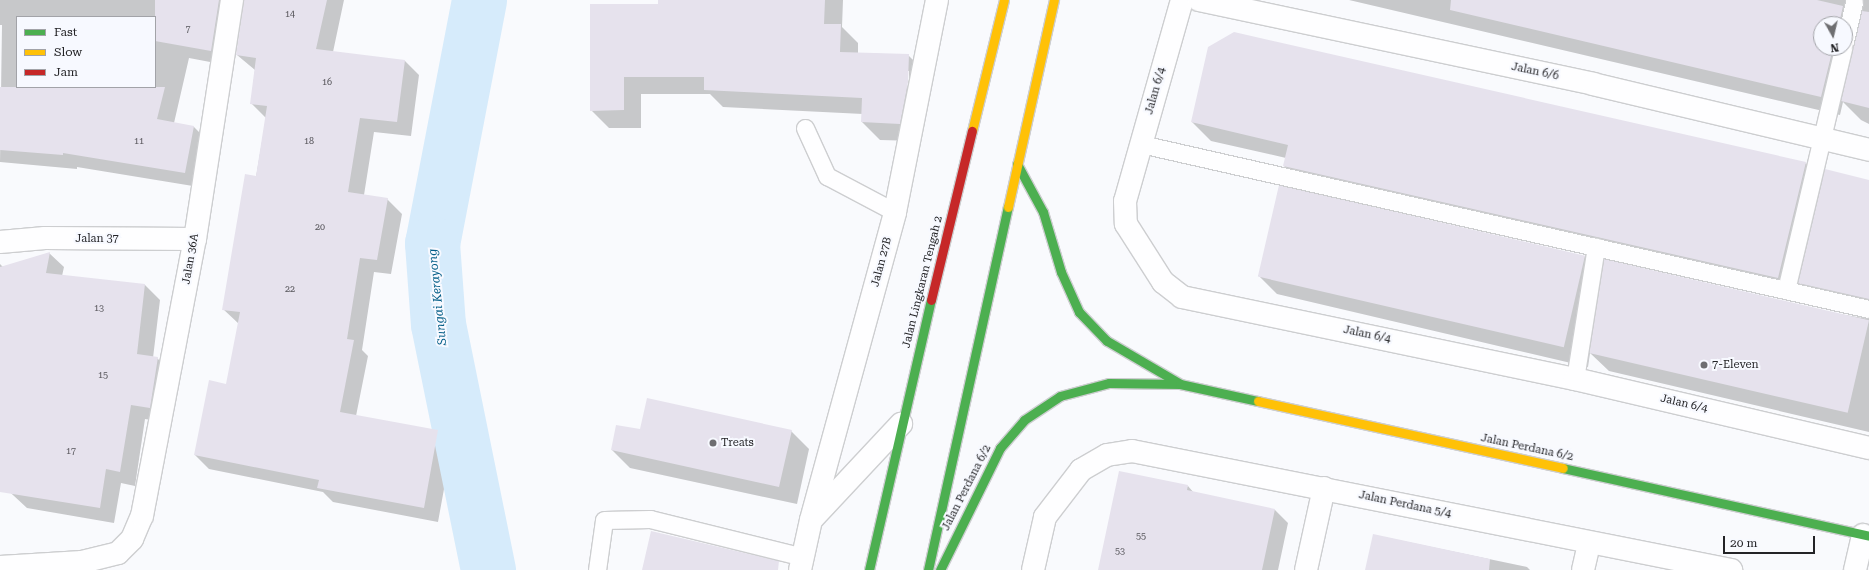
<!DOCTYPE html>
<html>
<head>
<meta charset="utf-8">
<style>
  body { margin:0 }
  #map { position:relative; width:1869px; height:570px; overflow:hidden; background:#f9fafd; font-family:"Roboto Serif",serif }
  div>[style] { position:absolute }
  .shadow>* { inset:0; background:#0003 }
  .river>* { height:55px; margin:-27.5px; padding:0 27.5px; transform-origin:27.5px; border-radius:27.5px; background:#d6ebfb }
  .building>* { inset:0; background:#e6e2ed; transform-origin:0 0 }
  .roads { filter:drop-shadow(1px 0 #cdced0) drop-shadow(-1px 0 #cdced0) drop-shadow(0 1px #cdced0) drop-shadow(0 -1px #cdced0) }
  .lane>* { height:17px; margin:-8.5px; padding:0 8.5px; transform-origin:8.5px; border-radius:8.5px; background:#fefeff }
  .street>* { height:22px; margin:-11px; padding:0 11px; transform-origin:11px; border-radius:11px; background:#fefeff }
  .fast>* { height:9px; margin:-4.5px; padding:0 4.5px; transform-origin:4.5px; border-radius:4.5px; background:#4caf50 }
  .slow>* { height:9px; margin:-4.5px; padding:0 4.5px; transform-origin:4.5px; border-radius:4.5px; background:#ffc107 }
  .jam>* { height:9px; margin:-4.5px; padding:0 4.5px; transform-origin:4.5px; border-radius:4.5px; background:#c62828 }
  .dots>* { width:11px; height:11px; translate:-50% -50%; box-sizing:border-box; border:2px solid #f7f9ff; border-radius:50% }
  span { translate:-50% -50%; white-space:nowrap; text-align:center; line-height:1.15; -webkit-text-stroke:4px #f7f9ff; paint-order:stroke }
  .number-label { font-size:9px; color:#545358 }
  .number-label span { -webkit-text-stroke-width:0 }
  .street-label { font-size:11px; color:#232326 }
  .poi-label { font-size:11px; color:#232326 }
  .left { translate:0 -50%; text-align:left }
  .water-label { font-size:12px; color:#005c86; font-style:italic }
  .legend { position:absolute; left:16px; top:16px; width:140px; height:72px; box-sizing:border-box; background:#f7f9ff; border:1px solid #a2a3a8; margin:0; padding:5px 7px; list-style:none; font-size:12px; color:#232326 }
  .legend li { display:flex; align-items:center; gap:8px; height:20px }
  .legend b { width:20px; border:1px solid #a2a3a8 }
  .north { position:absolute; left:1813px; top:16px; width:40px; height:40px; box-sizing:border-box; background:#f7f9ff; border:1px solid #a2a3a8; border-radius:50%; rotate:172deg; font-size:11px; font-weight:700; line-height:16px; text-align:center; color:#232326 }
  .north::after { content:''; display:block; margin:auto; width:14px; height:18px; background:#6e6e71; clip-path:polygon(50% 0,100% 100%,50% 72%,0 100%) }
  .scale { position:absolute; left:1723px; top:536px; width:92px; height:18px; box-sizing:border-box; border:2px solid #232326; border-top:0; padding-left:5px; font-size:12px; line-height:14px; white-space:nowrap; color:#232326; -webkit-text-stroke:3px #f7f9ff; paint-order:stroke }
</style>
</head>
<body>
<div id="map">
  <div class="shadow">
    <i style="clip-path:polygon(evenodd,0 0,344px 0,333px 52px,405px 61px,419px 75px,411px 136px,374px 132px,364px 195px,387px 199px,402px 214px,391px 274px,374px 272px,362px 350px,368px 356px,356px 416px,438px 431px,452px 445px,438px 522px,333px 502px,323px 492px,209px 469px,195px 455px,227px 385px,239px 324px,223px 309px,256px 177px,266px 118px,251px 103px,255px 70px,237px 55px,245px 3px,243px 2px,226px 65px,189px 58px,174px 123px,194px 127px,208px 141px,199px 187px,77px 167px,77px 169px,0 162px,2px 25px,0 25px,0 0,17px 17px,155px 17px,155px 87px,17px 87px,17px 17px)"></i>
    <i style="clip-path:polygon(evenodd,659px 0,843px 0,842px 27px,858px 43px,858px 53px,908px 55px,926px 73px,917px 141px,880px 140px,862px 122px,863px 114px,723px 107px,710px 94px,641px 94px,641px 128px,609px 128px,591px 110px,660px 5px,659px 0,907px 71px,909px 71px,909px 87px,907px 87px,907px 71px)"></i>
    <i style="clip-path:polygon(evenodd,1349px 0,1869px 0,1869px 124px,1861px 120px,1843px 102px,1840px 115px,1349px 0,1821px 24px,1845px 24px,1845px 48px,1821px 48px,1821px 24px)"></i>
    <i style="clip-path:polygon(1192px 122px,1805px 163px,1823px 181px,1869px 181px,1869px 313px,1818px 301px,1800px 283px,1797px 296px,1303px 184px,1284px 166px,1286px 158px,1211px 141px)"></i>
    <i style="clip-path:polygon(49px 253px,64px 267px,62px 276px,145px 285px,160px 300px,153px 358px,157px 358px,172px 373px,164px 422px,145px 419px,135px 486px,121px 483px,114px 523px,27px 508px,0 483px,0 264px,3px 267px)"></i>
    <i style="clip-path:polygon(1584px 256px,1603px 274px,1869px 319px,1869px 432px,1609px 371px,1590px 353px,1588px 367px,1277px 294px,1258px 275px)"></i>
    <i style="clip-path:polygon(791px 431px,809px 449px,797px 504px,630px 468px,612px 450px)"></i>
    <i style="clip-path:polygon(1188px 486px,1194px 493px,1275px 510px,1288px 523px,1278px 570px,1099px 570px)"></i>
    <i style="clip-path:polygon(1374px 535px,1527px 567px,1530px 570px,1366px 570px)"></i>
  </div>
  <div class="river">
    <i style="left:479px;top:0;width:248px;rotate:100.9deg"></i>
    <i style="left:432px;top:243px;width:81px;rotate:85.8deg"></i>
    <i style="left:438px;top:324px;width:251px;rotate:78.5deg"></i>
  </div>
  <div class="building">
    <i style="clip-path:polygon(155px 0,219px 0,211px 51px,155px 41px)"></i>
    <i style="clip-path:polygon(244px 0,327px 0,316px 49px,405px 60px,397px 122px,360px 118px,348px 192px,388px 198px,377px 260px,360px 258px,347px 339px,354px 340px,340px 412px,438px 430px,424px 508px,317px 488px,319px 480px,194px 455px,209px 380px,226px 384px,240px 312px,222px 310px,245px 174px,256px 176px,267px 106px,250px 104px,256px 58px,236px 55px)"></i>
    <i style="clip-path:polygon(658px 0,825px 0,824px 24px,841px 24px,840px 52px,909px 54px,908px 82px,900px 124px,861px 122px,862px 98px,704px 90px,704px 77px,624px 77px,624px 110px,590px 111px,590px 4px,658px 4px)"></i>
    <i style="clip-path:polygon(1451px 0,1817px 0,1843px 6px,1839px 24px,1821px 24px,1821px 48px,1833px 48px,1821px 97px,1450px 10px)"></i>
    <i style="clip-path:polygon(1862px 11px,1869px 12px,1869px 108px,1841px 101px)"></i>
    <i style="clip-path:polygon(1234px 32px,1806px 162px,1778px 278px,1283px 166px,1288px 145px,1191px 122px,1208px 47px)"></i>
    <i style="clip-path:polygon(0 87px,165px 87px,157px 119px,194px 126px,185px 173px,63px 153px,63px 155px,0 150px)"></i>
    <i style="clip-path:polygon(1825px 169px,1869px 180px,1869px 299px,1798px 283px)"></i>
    <i style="left:1279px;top:185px;width:314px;height:94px;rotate:13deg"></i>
    <i style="clip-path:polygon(50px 252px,46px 273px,145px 284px,137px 354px,158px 357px,150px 408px,131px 405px,120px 472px,106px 469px,100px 508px,0 492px,0 267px)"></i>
    <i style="left:1604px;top:259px;width:272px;height:95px;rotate:13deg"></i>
    <i style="clip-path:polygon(647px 398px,792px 430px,779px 487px,611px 450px,616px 425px,640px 429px)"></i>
    <i style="clip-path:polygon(1119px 471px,1188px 485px,1187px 490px,1275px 509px,1262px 570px,1098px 570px)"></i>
    <i style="clip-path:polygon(651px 531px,779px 561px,778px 570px,642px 570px)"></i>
    <i style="clip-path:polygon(1373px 534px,1490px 559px,1489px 570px,1365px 570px)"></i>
  </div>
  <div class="roads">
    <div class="lane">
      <i style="left:1845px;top:41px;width:40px;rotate:-77deg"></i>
      <i style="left:805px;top:128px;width:53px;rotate:65.4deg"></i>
      <i style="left:827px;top:176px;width:77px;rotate:27.9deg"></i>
      <i style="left:1141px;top:144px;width:746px;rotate:12.77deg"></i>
      <i style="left:1786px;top:290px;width:249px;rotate:-76.7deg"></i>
      <i style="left:1575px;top:379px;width:134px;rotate:-81deg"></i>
      <i style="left:597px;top:570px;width:50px;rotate:-82deg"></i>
      <i style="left:604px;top:520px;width:46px;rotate:-1.2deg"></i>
      <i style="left:650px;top:519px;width:158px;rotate:13.9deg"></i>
    </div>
    <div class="street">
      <i style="left:1182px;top:0;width:209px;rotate:105.8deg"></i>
      <i style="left:1125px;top:201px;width:23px;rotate:88deg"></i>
      <i style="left:1126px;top:224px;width:69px;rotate:57.5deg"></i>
      <i style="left:1163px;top:282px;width:24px;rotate:38deg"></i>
      <i style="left:1182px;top:297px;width:401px;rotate:11.8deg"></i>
      <i style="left:1575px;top:379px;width:302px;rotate:13.2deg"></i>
      <i style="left:1199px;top:0;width:403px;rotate:12deg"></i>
      <i style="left:1593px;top:84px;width:284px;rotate:13.4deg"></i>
      <i style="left:0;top:242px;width:45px;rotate:-5.1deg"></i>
      <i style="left:45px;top:238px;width:150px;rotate:0.4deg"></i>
      <i style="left:813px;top:518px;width:129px;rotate:-46.9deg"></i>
      <i style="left:0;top:567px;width:82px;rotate:-3.5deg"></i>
      <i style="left:82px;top:562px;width:37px;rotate:-14deg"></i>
      <i style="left:118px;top:553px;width:20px;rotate:-45deg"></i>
      <i style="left:132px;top:539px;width:25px;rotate:-67deg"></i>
      <i style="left:142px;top:516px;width:282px;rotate:-79.2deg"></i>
      <i style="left:195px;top:239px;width:242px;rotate:-81.2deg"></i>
      <i style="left:800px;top:570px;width:51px;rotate:-77.6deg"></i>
      <i style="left:811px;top:520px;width:319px;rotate:-74.7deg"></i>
      <i style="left:895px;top:212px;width:216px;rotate:-78.8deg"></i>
      <i style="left:1033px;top:570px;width:54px;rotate:-77.2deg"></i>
      <i style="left:1045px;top:517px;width:59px;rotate:-52.5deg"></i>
      <i style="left:1081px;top:470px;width:30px;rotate:-30deg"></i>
      <i style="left:1107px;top:455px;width:25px;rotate:-9deg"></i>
      <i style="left:1132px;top:451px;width:611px;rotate:11.24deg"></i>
      <i style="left:1306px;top:570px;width:84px;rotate:-77.6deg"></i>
      <i style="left:1583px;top:570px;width:28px;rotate:-77deg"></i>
      <i style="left:1855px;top:570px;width:36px;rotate:-77deg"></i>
    </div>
    <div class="fast">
      <i style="left:1017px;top:164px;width:55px;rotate:61.6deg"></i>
      <i style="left:1043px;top:212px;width:63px;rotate:73.3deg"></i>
      <i style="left:1061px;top:272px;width:44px;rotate:65.8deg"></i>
      <i style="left:1079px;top:312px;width:40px;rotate:46deg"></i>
      <i style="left:1107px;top:341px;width:83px;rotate:30.3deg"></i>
      <i style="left:1563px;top:468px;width:313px;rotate:12.5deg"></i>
      <i style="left:869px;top:570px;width:277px;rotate:-77.1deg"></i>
      <i style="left:928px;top:570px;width:372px;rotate:-77.6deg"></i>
      <i style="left:940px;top:570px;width:136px;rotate:-63.8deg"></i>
      <i style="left:1000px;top:448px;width:37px;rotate:-49deg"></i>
      <i style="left:1024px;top:420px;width:43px;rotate:-33.7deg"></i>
      <i style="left:1060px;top:396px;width:51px;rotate:-14.9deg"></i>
      <i style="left:1109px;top:383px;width:71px;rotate:0.8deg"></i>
      <i style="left:1180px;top:384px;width:80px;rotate:12.3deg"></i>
    </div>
    <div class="slow">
      <i style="left:972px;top:131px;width:135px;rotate:-76.3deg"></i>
      <i style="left:1008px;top:207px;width:212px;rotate:-77.5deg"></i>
      <i style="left:1258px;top:401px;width:312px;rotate:12.4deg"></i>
    </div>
    <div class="jam">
      <i style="left:931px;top:300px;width:174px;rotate:-76.4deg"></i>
    </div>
  </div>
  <div class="dots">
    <i style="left:1704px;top:365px;background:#6e6e71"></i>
    <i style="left:713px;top:443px;background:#6e6e71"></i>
  </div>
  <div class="number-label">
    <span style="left:290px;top:14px">14</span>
    <span style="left:188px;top:29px">7</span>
    <span style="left:327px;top:82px">16</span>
    <span style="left:139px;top:141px">11</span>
    <span style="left:309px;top:141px">18</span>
    <span style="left:320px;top:227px">20</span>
    <span style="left:290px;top:289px">22</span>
    <span style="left:99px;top:308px">13</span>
    <span style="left:103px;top:375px">15</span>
    <span style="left:71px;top:451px">17</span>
    <span style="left:1141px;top:536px">55</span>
    <span style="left:1120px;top:551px">53</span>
  </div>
  <div class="street-label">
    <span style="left:1535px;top:72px;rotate:12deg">Jalan 6/6</span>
    <span style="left:1156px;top:91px;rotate:-74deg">Jalan 6/4</span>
    <span style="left:97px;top:239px">Jalan 37</span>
    <span style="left:191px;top:259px;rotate:-80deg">Jalan 36A</span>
    <span style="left:882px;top:262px;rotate:-75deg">Jalan 27B</span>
    <span style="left:923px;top:282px;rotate:-76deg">Jalan Lingkaran Tengah 2</span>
    <span style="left:1367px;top:335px;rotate:12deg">Jalan 6/4</span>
    <span style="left:1684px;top:404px;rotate:13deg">Jalan 6/4</span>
    <span style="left:1527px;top:448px;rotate:12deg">Jalan Perdana 6/2</span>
    <span style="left:967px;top:488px;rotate:-63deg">Jalan Perdana 6/2</span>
    <span style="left:1405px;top:505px;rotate:12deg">Jalan Perdana 5/4</span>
  </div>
  <div class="poi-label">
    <span class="left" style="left:1712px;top:365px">7-Eleven</span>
    <span class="left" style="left:721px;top:443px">Treats</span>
  </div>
  <div class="water-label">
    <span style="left:438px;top:297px;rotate:-96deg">Sungai Kerayong</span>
  </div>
  <ul class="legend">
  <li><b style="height:5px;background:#4caf50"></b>Fast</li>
  <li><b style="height:5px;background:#ffc107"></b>Slow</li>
  <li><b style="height:5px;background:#c62828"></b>Jam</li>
  </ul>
  <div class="north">N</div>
  <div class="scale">20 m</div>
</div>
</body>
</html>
